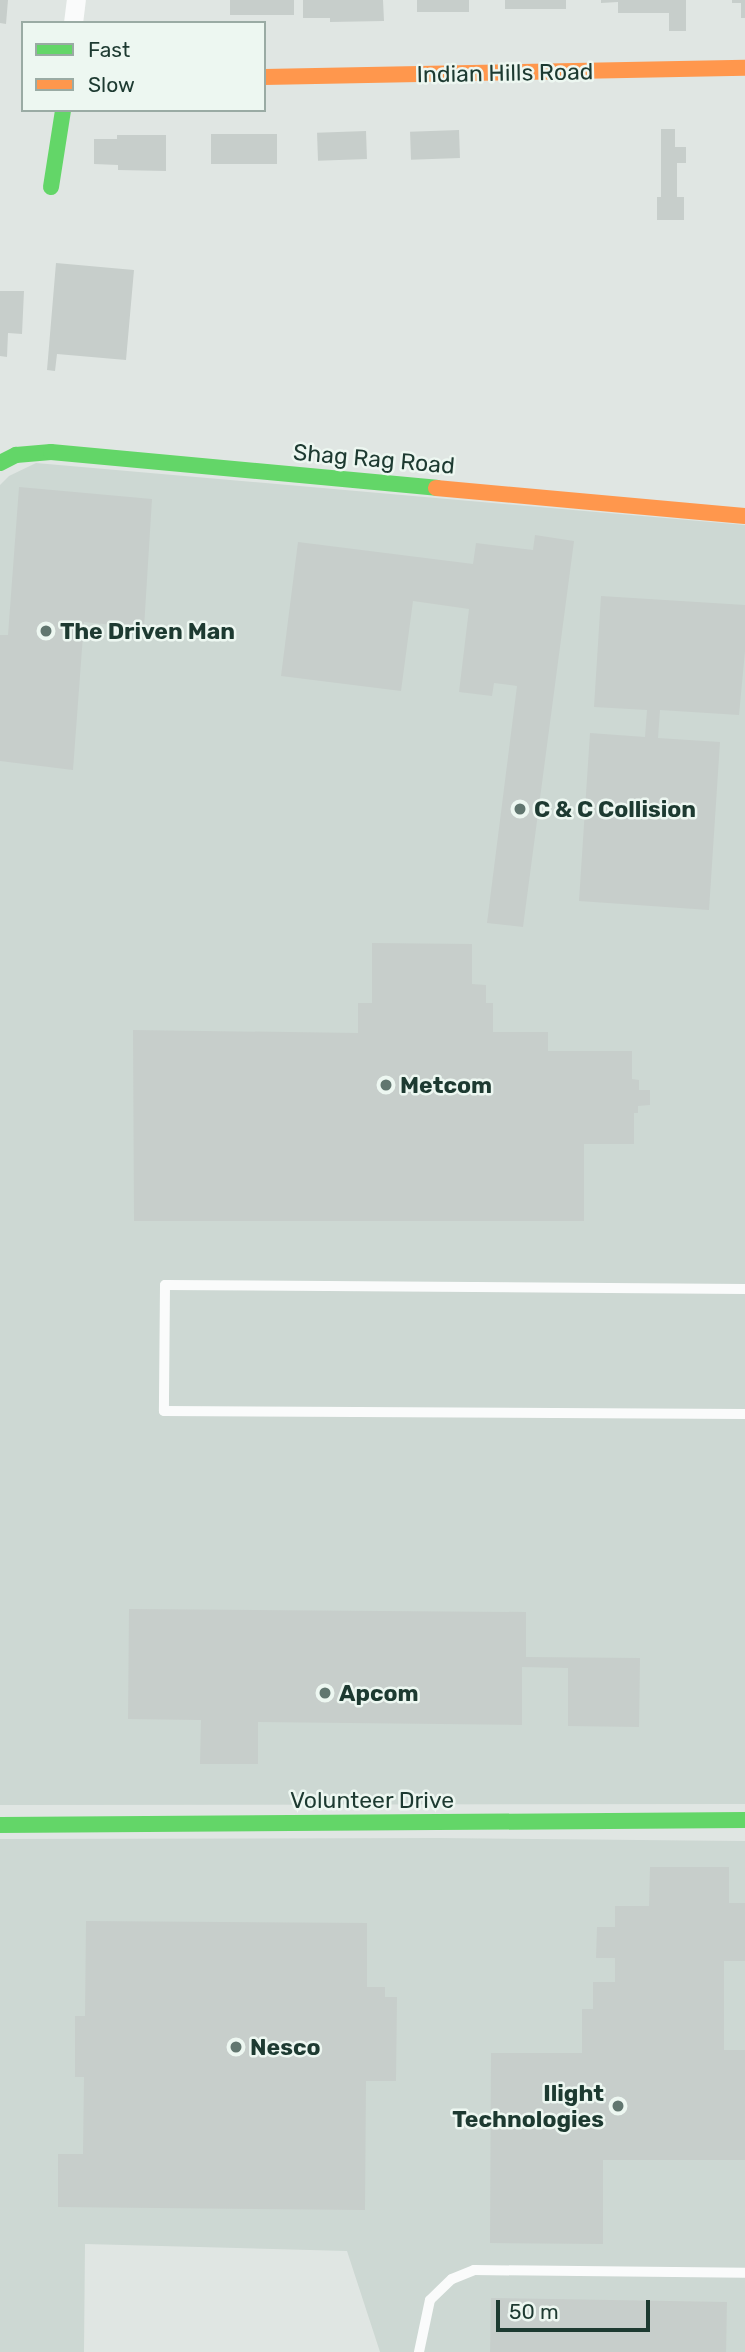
<!DOCTYPE html>
<html>
<head>
<meta charset="utf-8">
<style>
  body { margin:0 }
  #map { position:relative; width:745px; height:2352px; overflow:hidden; background:#e0e6e3; font-family:Rubik,sans-serif }
  div>[style] { position:absolute }
  .built>* { inset:0; background:#cdd8d3 }
  .building>* { inset:0; background:#c7cecb; transform-origin:0 0 }
  .lane>* { height:10px; margin:-5px; padding:0 5px; transform-origin:5px; border-radius:5px; background:#fafbfb }
  .street>* { height:19px; margin:-9.5px; padding:0 9.5px; transform-origin:9.5px; border-radius:9.5px; background:#fafbfb }
  .fast>* { height:16px; margin:-8px; padding:0 8px; transform-origin:8px; border-radius:8px; background:#63d668 }
  .slow>* { height:16px; margin:-8px; padding:0 8px; transform-origin:8px; border-radius:8px; background:#ff974d }
  .dots>* { width:19px; height:19px; translate:-50% -50%; box-sizing:border-box; border:4px solid #edf7f1; border-radius:50% }
  span { translate:-50% -50%; white-space:nowrap; text-align:center; line-height:1.15; -webkit-text-stroke:5px #edf7f1; paint-order:stroke }
  .street-label { font-size:23px; color:#1d3a31 }
  .poi-label { font-size:23px; color:#1d3a31; font-weight:700 }
  .left { translate:0 -50%; text-align:left }
  .right { translate:-100% -50%; text-align:right }
  .legend { position:absolute; left:21px; top:21px; width:245px; height:91px; box-sizing:border-box; background:#edf7f1; border:2px solid #9aaba4; margin:0; padding:9px 12px; list-style:none; font-size:21px; color:#1d3a31 }
  .legend li { display:flex; align-items:center; gap:14px; height:35px }
  .legend b { width:35px; border:2px solid #9aaba4 }
  .scale { position:absolute; left:496px; top:2300px; width:154px; height:32px; box-sizing:border-box; border:4px solid #1d3a31; border-top:0; padding-left:9px; font-size:21px; line-height:24px; white-space:nowrap; color:#1d3a31; -webkit-text-stroke:5px #edf7f1; paint-order:stroke }
</style>
</head>
<body>
<div id="map">
  <div class="built">
    <i style="clip-path:polygon(36px 463px,745px 525px,745px 1804px,0 1805px,0 485px,9px 476px)"></i>
    <i style="clip-path:polygon(439px 1838px,745px 1841px,745px 2352px,380px 2352px,347px 2251px,85px 2244px,84px 2352px,0 2352px,0 1839px)"></i>
  </div>
  <div class="building">
    <i style="clip-path:polygon(0 0,8px 0,6px 24px,0 23px)"></i>
    <i style="left:230px;top:0;width:64px;height:15px"></i>
    <i style="clip-path:polygon(303px 0,383px 0,384px 21px,330px 22px,330px 18px,303px 18px)"></i>
    <i style="left:417px;top:0;width:52px;height:12px"></i>
    <i style="left:505px;top:0;width:61px;height:9px"></i>
    <i style="clip-path:polygon(601px 0,686px 0,686px 31px,669px 31px,669px 13px,618px 13px,618px 2px,601px 3px)"></i>
    <i style="clip-path:polygon(732px 0,745px 0,745px 18px,741px 18px,741px 3px,732px 3px)"></i>
    <i style="clip-path:polygon(661px 129px,675px 129px,675px 147px,686px 147px,686px 163px,677px 163px,677px 197px,684px 197px,684px 220px,657px 220px,657px 197px,661px 197px)"></i>
    <i style="left:459px;top:130px;width:28px;height:49px;rotate:88deg"></i>
    <i style="left:366px;top:131px;width:28px;height:49px;rotate:88deg"></i>
    <i style="left:211px;top:134px;width:66px;height:30px"></i>
    <i style="clip-path:polygon(117px 135px,166px 135px,166px 171px,118px 170px,118px 165px,94px 164px,94px 139px,117px 139px)"></i>
    <i style="clip-path:polygon(56px 263px,134px 270px,126px 360px,57px 354px,55px 371px,47px 370px)"></i>
    <i style="clip-path:polygon(0 291px,24px 291px,22px 334px,8px 333px,7px 357px,0 356px)"></i>
    <i style="clip-path:polygon(19px 487px,152px 499px,144px 628px,84px 622px,73px 770px,0 761px,0 635px,8px 635px)"></i>
    <i style="clip-path:polygon(535px 535px,574px 541px,523px 927px,487px 923px,517px 686px,494px 683px,492px 696px,459px 692px,469px 609px,413px 601px,401px 691px,281px 676px,298px 542px,473px 564px,476px 543px,533px 550px)"></i>
    <i style="clip-path:polygon(601px 596px,745px 605px,745px 651px,739px 715px,660px 710px,658px 738px,720px 742px,709px 910px,579px 901px,590px 733px,645px 737px,647px 710px,594px 707px)"></i>
    <i style="clip-path:polygon(372px 943px,472px 944px,472px 984px,486px 985px,486px 1003px,493px 1003px,493px 1032px,548px 1032px,548px 1051px,632px 1051px,632px 1079px,639px 1080px,639px 1090px,650px 1090px,650px 1105px,638px 1106px,638px 1113px,634px 1113px,634px 1144px,584px 1144px,584px 1221px,134px 1221px,133px 1030px,358px 1033px,358px 1003px,372px 1003px)"></i>
    <i style="clip-path:polygon(129px 1609px,526px 1612px,526px 1657px,640px 1658px,639px 1727px,568px 1726px,568px 1668px,522px 1667px,522px 1725px,258px 1722px,258px 1764px,200px 1764px,201px 1720px,128px 1719px)"></i>
    <i style="clip-path:polygon(650px 1867px,729px 1867px,729px 1903px,745px 1903px,745px 1961px,724px 1961px,724px 2050px,745px 2050px,745px 2160px,603px 2160px,603px 2244px,490px 2243px,491px 2053px,582px 2053px,582px 2009px,593px 2009px,593px 1982px,615px 1982px,615px 1958px,596px 1958px,597px 1927px,615px 1927px,615px 1906px,649px 1906px)"></i>
    <i style="clip-path:polygon(86px 1921px,367px 1923px,367px 1987px,385px 1987px,385px 1997px,397px 1997px,396px 2081px,366px 2081px,365px 2210px,58px 2207px,58px 2154px,83px 2154px,84px 2077px,75px 2077px,75px 2016px,85px 2016px)"></i>
    <i style="left:491px;top:2298px;width:236px;height:54px;rotate:1deg"></i>
  </div>
  <div class="lane">
    <i style="left:745px;top:1289px;width:580px;rotate:-179.6deg"></i>
    <i style="left:165px;top:1285px;width:126px;rotate:90.5deg"></i>
    <i style="left:164px;top:1411px;width:581px;rotate:0.3deg"></i>
    <i style="left:419px;top:2352px;width:53px;rotate:-78.1deg"></i>
    <i style="left:430px;top:2300px;width:30px;rotate:-44deg"></i>
    <i style="left:452px;top:2279px;width:24px;rotate:-22deg"></i>
    <i style="left:474px;top:2270px;width:271px;rotate:0.6deg"></i>
  </div>
  <div class="street">
    <i style="left:73px;top:23px;width:23px;rotate:-83deg"></i>
  </div>
  <div class="fast">
    <i style="left:51px;top:187px;width:78px;rotate:-81.1deg"></i>
    <i style="left:0;top:463px;width:18px;rotate:-27deg"></i>
    <i style="left:16px;top:455px;width:35px;rotate:-5deg"></i>
    <i style="left:51px;top:452px;width:387px;rotate:5.3deg"></i>
    <i style="left:0;top:1825px;width:745px;rotate:-0.38deg"></i>
  </div>
  <div class="slow">
    <i style="left:264px;top:77px;width:481px;rotate:-1.1deg"></i>
    <i style="left:436px;top:488px;width:310px;rotate:5.2deg"></i>
  </div>
  <div class="dots">
    <i style="left:46px;top:631px;background:#61766f"></i>
    <i style="left:520px;top:809px;background:#61766f"></i>
    <i style="left:386px;top:1085px;background:#61766f"></i>
    <i style="left:325px;top:1693px;background:#61766f"></i>
    <i style="left:236px;top:2047px;background:#61766f"></i>
    <i style="left:618px;top:2106px;background:#61766f"></i>
  </div>
  <div class="street-label">
    <span style="left:505px;top:73px;rotate:-1deg">Indian Hills Road</span>
    <span style="left:374px;top:459px;rotate:5deg">Shag Rag Road</span>
    <span style="left:372px;top:1800px">Volunteer Drive</span>
  </div>
  <div class="poi-label">
    <span class="left" style="left:60px;top:631px">The Driven Man</span>
    <span class="left" style="left:534px;top:809px">C &amp; C Collision</span>
    <span class="left" style="left:400px;top:1085px">Metcom</span>
    <span class="left" style="left:339px;top:1693px">Apcom</span>
    <span class="left" style="left:250px;top:2047px">Nesco</span>
    <span class="right" style="left:604px;top:2106px">Ilight<br>Technologies</span>
  </div>
  <ul class="legend">
  <li><b style="height:9px;background:#63d668"></b>Fast</li>
  <li><b style="height:9px;background:#ff974d"></b>Slow</li>
  </ul>
  <div class="scale">50 m</div>
</div>
</body>
</html>
